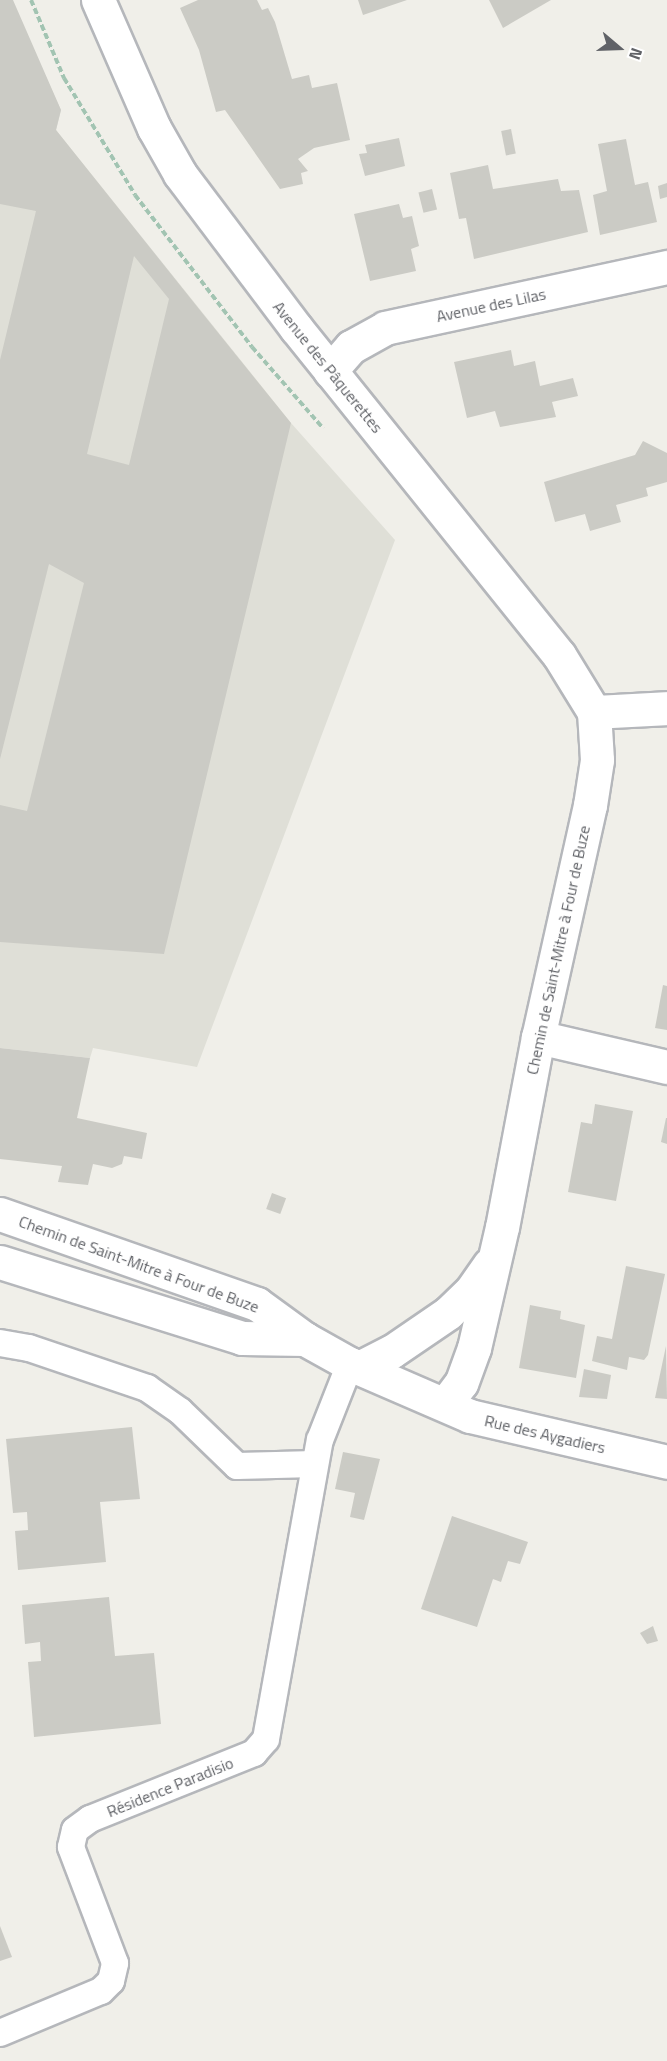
<!DOCTYPE html>
<html>
<head>
<meta charset="utf-8">
<style>
  body { margin:0 }
  #map { position:relative; width:667px; height:2061px; overflow:hidden; background:#f0efe9; font-family:"Titillium Web",sans-serif }
  div>[style] { position:absolute }
  .education>* { inset:0; background:#dfdfd7 }
  .building>* { inset:0; background:#cbcbc5; transform-origin:0 0 }
  .path>* { height:4px; margin-top:-2px; transform-origin:0; background:repeating-linear-gradient(90deg,#a2c4b2 0 6px,transparent 0 9px) }
  .roads { filter:drop-shadow(2px 0 #b5b7bb) drop-shadow(-2px 0 #b5b7bb) drop-shadow(0 2px #b5b7bb) drop-shadow(0 -2px #b5b7bb) }
  .service>* { height:26px; margin:-13px; padding:0 13px; transform-origin:13px; border-radius:13px; background:#fff }
  .minor>* { height:33px; margin:-16.5px; padding:0 16.5px; transform-origin:16.5px; border-radius:16.5px; background:#fff }
  span { translate:-50% -50%; white-space:nowrap; text-align:center; line-height:1.15; -webkit-text-stroke:4.5px #fff; paint-order:stroke }
  .street-label { font-size:16px; color:#606267 }
  .north { position:absolute; left:589px; top:18px; width:60px; height:60px; -webkit-text-stroke:4px #fff; paint-order:stroke; rotate:109deg; font-size:16px; font-weight:700; line-height:24px; text-align:center; color:#606267 }
  .north::after { content:''; display:block; margin:auto; width:21px; height:27px; background:#606267; clip-path:polygon(50% 0,100% 100%,50% 72%,0 100%) }
</style>
</head>
<body>
<div id="map">
  <div class="education">
    <i style="clip-path:polygon(0 0,11px 0,61px 110px,56px 130px,291px 423px,395px 540px,197px 1067px,93px 1048px,90px 1058px,0 1048px)"></i>
  </div>
  <div class="building">
    <i style="clip-path:polygon(evenodd,0 0,13px 0,61px 110px,56px 130px,203px 314px,193px 324px,203px 314px,291px 423px,164px 954px,0 942px,0 805px,27px 811px,84px 583px,49px 564px,0 759px,0 360px,36px 211px,0 204px,0 0,134px 256px,169px 299px,129px 465px,87px 454px,134px 256px)"></i>
    <i style="clip-path:polygon(198px 0,257px 0,262px 10px,268px 8px,275px 22px,292px 79px,309px 75px,312px 88px,337px 83px,350px 140px,314px 148px,298px 159px,308px 171px,301px 173px,303px 184px,280px 189px,225px 110px,216px 112px,199px 50px,180px 8px)"></i>
    <i style="clip-path:polygon(358px 0,407px 0,363px 15px)"></i>
    <i style="clip-path:polygon(489px 0,551px 0,503px 28px)"></i>
    <i style="left:511px;top:129px;width:25px;height:10px;rotate:79deg"></i>
    <i style="clip-path:polygon(399px 138px,405px 166px,365px 176px,359px 154px,367px 153px,365px 145px)"></i>
    <i style="clip-path:polygon(626px 139px,635px 185px,648px 182px,657px 222px,600px 235px,593px 195px,607px 191px,598px 144px)"></i>
    <i style="clip-path:polygon(488px 165px,493px 189px,558px 179px,561px 191px,579px 190px,588px 232px,474px 259px,466px 218px,459px 219px,450px 173px)"></i>
    <i style="clip-path:polygon(667px 183px,667px 197px,660px 199px,658px 186px)"></i>
    <i style="left:432px;top:189px;width:21px;height:14px;rotate:76deg"></i>
    <i style="clip-path:polygon(399px 204px,403px 218px,412px 216px,419px 246px,411px 249px,416px 271px,370px 281px,354px 214px)"></i>
    <i style="clip-path:polygon(511px 350px,514px 366px,535px 361px,540px 386px,573px 378px,578px 396px,552px 402px,556px 417px,539px 420px,500px 427px,495px 411px,467px 418px,454px 362px)"></i>
    <i style="clip-path:polygon(643px 441px,667px 453px,667px 482px,646px 488px,648px 496px,616px 505px,621px 522px,590px 531px,585px 514px,555px 522px,544px 482px,635px 455px)"></i>
    <i style="clip-path:polygon(663px 985px,667px 986px,667px 1030px,655px 1028px)"></i>
    <i style="clip-path:polygon(0 1048px,90px 1058px,77px 1118px,147px 1133px,142px 1159px,124px 1156px,122px 1164px,112px 1168px,93px 1164px,88px 1185px,58px 1182px,62px 1166px,0 1159px)"></i>
    <i style="clip-path:polygon(595px 1104px,633px 1111px,616px 1201px,568px 1192px,581px 1122px,592px 1124px)"></i>
    <i style="clip-path:polygon(666px 1118px,667px 1118px,667px 1144px,661px 1142px)"></i>
    <i style="left:272px;top:1193px;width:15px;height:17px;rotate:20deg"></i>
    <i style="clip-path:polygon(626px 1266px,665px 1274px,648px 1355px,644px 1360px,629px 1357px,627px 1370px,592px 1361px,597px 1336px,612px 1339px)"></i>
    <i style="clip-path:polygon(530px 1305px,561px 1311px,560px 1319px,585px 1325px,576px 1378px,519px 1368px)"></i>
    <i style="clip-path:polygon(666px 1346px,667px 1399px,655px 1398px)"></i>
    <i style="clip-path:polygon(584px 1369px,611px 1375px,607px 1399px,579px 1397px)"></i>
    <i style="clip-path:polygon(132px 1427px,140px 1499px,100px 1502px,106px 1562px,18px 1570px,15px 1531px,28px 1530px,27px 1512px,13px 1513px,6px 1439px)"></i>
    <i style="clip-path:polygon(343px 1452px,380px 1459px,364px 1520px,350px 1517px,355px 1493px,335px 1489px)"></i>
    <i style="clip-path:polygon(452px 1516px,528px 1542px,520px 1564px,508px 1561px,501px 1582px,493px 1579px,477px 1627px,421px 1609px)"></i>
    <i style="clip-path:polygon(109px 1597px,115px 1656px,154px 1653px,161px 1724px,34px 1737px,28px 1662px,41px 1661px,40px 1642px,25px 1644px,22px 1605px)"></i>
    <i style="clip-path:polygon(653px 1626px,658px 1641px,647px 1644px,640px 1633px)"></i>
    <i style="clip-path:polygon(0 1926px,12px 1957px,0 1961px)"></i>
  </div>
  <div class="path">
    <i style="left:31px;top:0;width:85px;rotate:67.1deg"></i>
    <i style="left:64px;top:78px;width:137px;rotate:58.7deg"></i>
    <i style="left:135px;top:195px;width:192px;rotate:52.4deg"></i>
    <i style="left:252px;top:347px;width:108px;rotate:48.8deg"></i>
  </div>
  <div class="roads">
    <div class="service">
      <i style="left:0;top:1343px;width:29px;rotate:10deg"></i>
      <i style="left:29px;top:1348px;width:125px;rotate:18.7deg"></i>
      <i style="left:147px;top:1388px;width:40px;rotate:34.9deg"></i>
      <i style="left:180px;top:1411px;width:79px;rotate:44deg"></i>
      <i style="left:237px;top:1466px;width:78px;rotate:-1.5deg"></i>
      <i style="left:0;top:2033px;width:109px;rotate:-22.6deg"></i>
      <i style="left:101px;top:1991px;width:14px;rotate:-45deg"></i>
      <i style="left:111px;top:1981px;width:18px;rotate:-77deg"></i>
      <i style="left:115px;top:1963px;width:124px;rotate:-110.8deg"></i>
      <i style="left:71px;top:1847px;width:17px;rotate:-77deg"></i>
      <i style="left:75px;top:1830px;width:19px;rotate:-36deg"></i>
      <i style="left:90px;top:1819px;width:177px;rotate:-21.9deg"></i>
      <i style="left:254px;top:1753px;width:18px;rotate:-49deg"></i>
      <i style="left:266px;top:1739px;width:304px;rotate:-79.8deg"></i>
      <i style="left:320px;top:1440px;width:82px;rotate:-68.5deg"></i>
    </div>
    <div class="minor">
      <i style="left:98px;top:0;width:140px;rotate:66.4deg"></i>
      <i style="left:154px;top:128px;width:53px;rotate:60.5deg"></i>
      <i style="left:180px;top:174px;width:193px;rotate:53deg"></i>
      <i style="left:296px;top:328px;width:420px;rotate:51.2deg"></i>
      <i style="left:559px;top:655px;width:67px;rotate:58.4deg"></i>
      <i style="left:594px;top:712px;width:48px;rotate:86.4deg"></i>
      <i style="left:597px;top:760px;width:46px;rotate:98.8deg"></i>
      <i style="left:590px;top:805px;width:238px;rotate:102.6deg"></i>
      <i style="left:538px;top:1037px;width:193px;rotate:100.7deg"></i>
      <i style="left:502px;top:1227px;width:124px;rotate:103deg"></i>
      <i style="left:474px;top:1348px;width:37px;rotate:110deg"></i>
      <i style="left:461px;top:1383px;width:25px;rotate:127deg"></i>
      <i style="left:330px;top:371px;width:32px;rotate:-49deg"></i>
      <i style="left:351px;top:347px;width:39px;rotate:-29deg"></i>
      <i style="left:385px;top:328px;width:289px;rotate:-12.2deg"></i>
      <i style="left:594px;top:712px;width:73px;rotate:-3.1deg"></i>
      <i style="left:538px;top:1037px;width:132px;rotate:13.1deg"></i>
      <i style="left:0;top:1214px;width:272px;rotate:19.3deg"></i>
      <i style="left:257px;top:1304px;width:59px;rotate:36.1deg"></i>
      <i style="left:305px;top:1339px;width:51px;rotate:29.1deg"></i>
      <i style="left:350px;top:1364px;width:131px;rotate:23.4deg"></i>
      <i style="left:470px;top:1416px;width:202px;rotate:13.1deg"></i>
      <i style="left:0;top:1262px;width:254px;rotate:17.4deg"></i>
      <i style="left:242px;top:1338px;width:63px;rotate:0.9deg"></i>
      <i style="left:361px;top:1367px;width:34px;rotate:-27deg"></i>
      <i style="left:391px;top:1352px;width:69px;rotate:-34.4deg"></i>
      <i style="left:448px;top:1313px;width:32px;rotate:-44deg"></i>
      <i style="left:471px;top:1291px;width:32px;rotate:-55deg"></i>
    </div>
  </div>
  <div class="street-label">
    <span style="left:491px;top:305px;rotate:-12deg">Avenue des Lilas</span>
    <span style="left:328px;top:367px;rotate:51deg">Avenue des Pâquerettes</span>
    <span style="left:558px;top:950px;rotate:-78deg">Chemin de Saint-Mitre à Four de Buze</span>
    <span style="left:139px;top:1264px;rotate:20deg">Chemin de Saint-Mitre à Four de Buze</span>
    <span style="left:545px;top:1434px;rotate:13deg">Rue des Aygadiers</span>
    <span style="left:170px;top:1787px;rotate:-22deg">Résidence Paradisio</span>
  </div>
  <div class="north">N</div>
</div>
</body>
</html>
